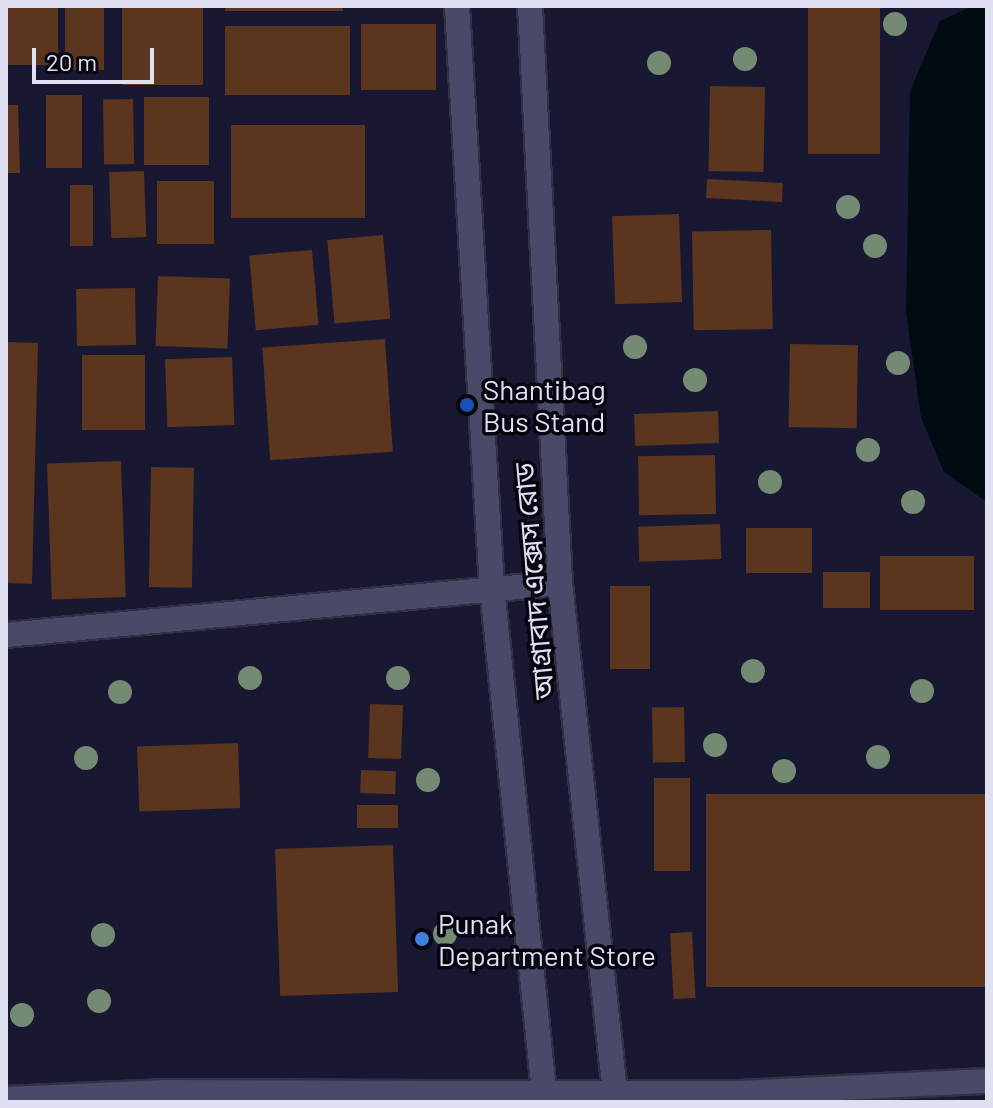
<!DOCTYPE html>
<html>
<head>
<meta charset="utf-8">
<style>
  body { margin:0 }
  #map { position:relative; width:993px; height:1108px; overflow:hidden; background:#191832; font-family:Barlow,"Noto Sans Bengali",sans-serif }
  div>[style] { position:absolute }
  .water>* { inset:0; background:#000b12 }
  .building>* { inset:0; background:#5b351e; transform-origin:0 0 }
  .roads { filter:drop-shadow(2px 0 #313044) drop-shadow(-2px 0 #313044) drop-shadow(0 2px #313044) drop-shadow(0 -2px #313044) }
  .street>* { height:24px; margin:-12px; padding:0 12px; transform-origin:12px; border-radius:12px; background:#494a67 }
  .secondary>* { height:24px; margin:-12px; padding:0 12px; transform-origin:12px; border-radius:12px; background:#494a67 }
  .trees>* { width:24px; height:24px; margin:-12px; border-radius:50%; background:#758a73 }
  .dots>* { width:22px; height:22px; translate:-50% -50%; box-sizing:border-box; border:4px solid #060610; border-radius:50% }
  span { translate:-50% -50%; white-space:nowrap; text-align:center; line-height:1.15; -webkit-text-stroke:7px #060610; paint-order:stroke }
  .poi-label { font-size:28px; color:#dfe0f2 }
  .left { translate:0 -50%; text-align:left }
  .street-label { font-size:28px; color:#dfe0f2 }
  .frame { position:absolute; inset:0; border:8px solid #dfe0f2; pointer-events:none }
  .scale { position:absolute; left:32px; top:48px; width:122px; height:36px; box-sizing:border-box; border:4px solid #dfe0f2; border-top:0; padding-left:10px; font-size:24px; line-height:28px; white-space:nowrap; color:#dfe0f2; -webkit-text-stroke:6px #060610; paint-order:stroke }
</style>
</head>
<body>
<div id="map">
  <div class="water">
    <i style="clip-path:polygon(973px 6px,987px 6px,987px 502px,944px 472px,921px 417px,906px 312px,910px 91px,940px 21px)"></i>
  </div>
  <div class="building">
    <i style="left:6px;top:6px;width:52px;height:59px"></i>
    <i style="left:65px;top:6px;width:39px;height:64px"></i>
    <i style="left:122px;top:6px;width:81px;height:79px"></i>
    <i style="left:225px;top:6px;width:118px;height:5px"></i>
    <i style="left:808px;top:6px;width:72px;height:148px"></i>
    <i style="left:361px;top:24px;width:75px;height:66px"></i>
    <i style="left:350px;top:26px;width:69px;height:125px;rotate:90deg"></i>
    <i style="left:710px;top:86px;width:55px;height:85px;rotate:1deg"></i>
    <i style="left:46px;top:95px;width:36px;height:73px"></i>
    <i style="left:144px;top:97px;width:65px;height:68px"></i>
    <i style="left:133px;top:99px;width:65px;height:30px;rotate:89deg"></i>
    <i style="clip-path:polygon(6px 105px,18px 105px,20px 173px,6px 173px)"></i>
    <i style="left:365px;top:125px;width:93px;height:134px;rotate:90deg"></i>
    <i style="left:144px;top:171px;width:66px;height:35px;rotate:88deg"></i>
    <i style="left:707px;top:179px;width:76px;height:19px;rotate:3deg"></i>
    <i style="left:157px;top:181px;width:57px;height:63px"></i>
    <i style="left:70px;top:185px;width:23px;height:61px"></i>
    <i style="left:679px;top:214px;width:88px;height:67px;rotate:88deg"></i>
    <i style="left:771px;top:230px;width:99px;height:79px;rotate:89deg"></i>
    <i style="left:383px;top:235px;width:84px;height:56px;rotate:85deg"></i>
    <i style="left:312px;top:250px;width:75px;height:63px;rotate:85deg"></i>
    <i style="left:158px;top:276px;width:72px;height:70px;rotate:2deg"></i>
    <i style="left:135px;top:288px;width:57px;height:59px;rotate:89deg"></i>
    <i style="left:385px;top:339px;width:113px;height:123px;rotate:86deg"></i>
    <i style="clip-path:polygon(6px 342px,38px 343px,32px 584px,6px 583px)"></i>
    <i style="left:790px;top:344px;width:68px;height:83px;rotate:1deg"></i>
    <i style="left:82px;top:355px;width:63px;height:75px"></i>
    <i style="left:232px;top:357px;width:68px;height:67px;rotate:88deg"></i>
    <i style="left:718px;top:411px;width:32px;height:84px;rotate:88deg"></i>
    <i style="left:715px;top:455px;width:59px;height:77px;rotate:89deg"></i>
    <i style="left:121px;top:461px;width:136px;height:74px;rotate:88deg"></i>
    <i style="left:151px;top:467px;width:43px;height:120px;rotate:1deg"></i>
    <i style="left:720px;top:524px;width:35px;height:82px;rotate:88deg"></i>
    <i style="left:746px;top:528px;width:66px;height:45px"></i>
    <i style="left:880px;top:556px;width:94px;height:54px"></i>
    <i style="left:870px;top:572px;width:36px;height:47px;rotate:90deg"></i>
    <i style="left:610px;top:586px;width:40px;height:83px"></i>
    <i style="left:370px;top:704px;width:33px;height:54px;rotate:2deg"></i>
    <i style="left:684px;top:707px;width:55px;height:32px;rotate:89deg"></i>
    <i style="left:238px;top:743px;width:65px;height:101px;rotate:88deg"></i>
    <i style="left:361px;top:770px;width:35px;height:23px;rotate:2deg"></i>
    <i style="left:654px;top:778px;width:36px;height:93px"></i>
    <i style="left:987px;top:794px;width:193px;height:281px;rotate:90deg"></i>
    <i style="left:398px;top:805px;width:23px;height:41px;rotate:90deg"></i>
    <i style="left:393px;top:845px;width:147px;height:118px;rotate:88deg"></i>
    <i style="left:692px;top:932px;width:66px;height:22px;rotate:87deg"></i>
  </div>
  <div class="roads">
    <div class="street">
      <i style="left:6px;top:635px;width:556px;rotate:-5.36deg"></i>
      <i style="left:6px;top:1099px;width:159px;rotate:-2.5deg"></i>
      <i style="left:165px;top:1102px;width:10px;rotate:-90deg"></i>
      <i style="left:165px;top:1092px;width:378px;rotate:0.2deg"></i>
    </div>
    <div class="secondary">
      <i style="left:457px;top:6px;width:583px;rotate:86.56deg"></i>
      <i style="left:492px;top:588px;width:517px;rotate:84.11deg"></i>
      <i style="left:530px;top:6px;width:578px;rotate:87.02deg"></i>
      <i style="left:560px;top:583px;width:522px;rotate:83.84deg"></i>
      <i style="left:543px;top:1093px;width:196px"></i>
      <i style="left:739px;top:1093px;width:248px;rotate:-2.8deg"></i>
    </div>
  </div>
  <div class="trees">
    <i style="left:895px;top:24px"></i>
    <i style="left:745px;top:59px"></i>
    <i style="left:659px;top:63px"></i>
    <i style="left:848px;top:207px"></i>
    <i style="left:875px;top:246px"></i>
    <i style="left:635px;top:347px"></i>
    <i style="left:898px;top:363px"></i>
    <i style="left:695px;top:380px"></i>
    <i style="left:868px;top:450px"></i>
    <i style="left:770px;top:482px"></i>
    <i style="left:913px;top:502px"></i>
    <i style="left:753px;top:671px"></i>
    <i style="left:250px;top:678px"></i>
    <i style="left:398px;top:678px"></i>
    <i style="left:922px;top:691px"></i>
    <i style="left:120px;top:692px"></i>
    <i style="left:715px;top:745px"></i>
    <i style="left:878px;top:757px"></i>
    <i style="left:86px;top:758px"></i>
    <i style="left:784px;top:771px"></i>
    <i style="left:428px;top:780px"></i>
    <i style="left:445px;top:934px"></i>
    <i style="left:103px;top:935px"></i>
    <i style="left:99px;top:1001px"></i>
    <i style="left:22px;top:1015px"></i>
  </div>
  <div class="dots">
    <i style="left:467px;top:405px;background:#1a4fb4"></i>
    <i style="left:422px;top:939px;background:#3f7fe0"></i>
  </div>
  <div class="poi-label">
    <span class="left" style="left:483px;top:405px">Shantibag<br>Bus Stand</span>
    <span class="left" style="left:438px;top:939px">Punak<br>Department Store</span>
  </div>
  <div class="street-label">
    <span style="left:533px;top:581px;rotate:-95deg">আগ্রাবাদ এক্সেস রোড</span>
  </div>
  <div class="frame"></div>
  <div class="scale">20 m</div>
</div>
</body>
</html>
